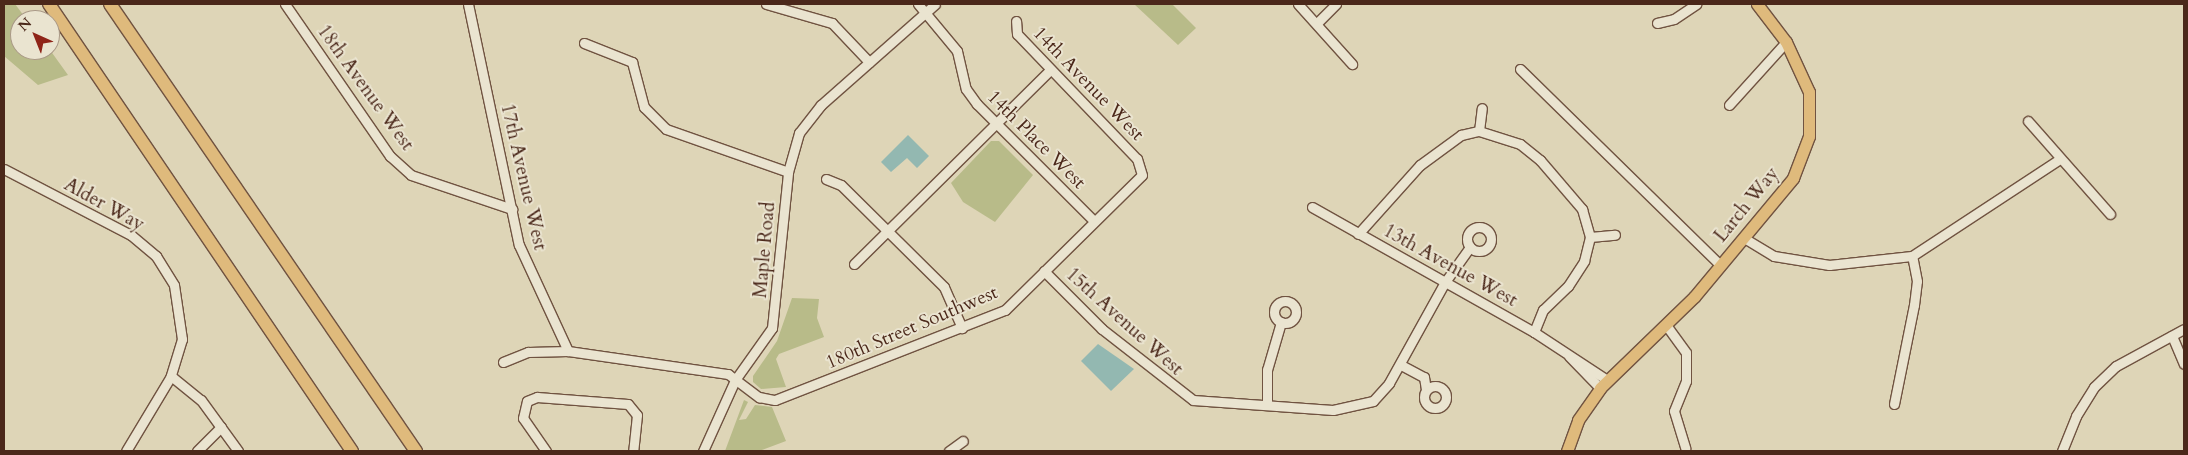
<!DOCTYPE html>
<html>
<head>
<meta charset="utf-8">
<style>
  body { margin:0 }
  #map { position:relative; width:2188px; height:455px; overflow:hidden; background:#ded5b7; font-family:Cardo,serif }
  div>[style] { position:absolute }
  .green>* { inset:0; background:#b8bb89 }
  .water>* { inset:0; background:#93b8b1 }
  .roads { filter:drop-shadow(1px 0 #705341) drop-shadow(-1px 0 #705341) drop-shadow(0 1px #705341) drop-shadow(0 -1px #705341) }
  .minor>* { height:9px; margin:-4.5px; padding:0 4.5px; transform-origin:4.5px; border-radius:4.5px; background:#eae4d0 }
  .minor>.ring { margin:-4.5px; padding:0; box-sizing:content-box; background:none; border:9px solid #eae4d0; border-radius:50% }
  .major>* { height:11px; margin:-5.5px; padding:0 5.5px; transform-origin:5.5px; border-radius:5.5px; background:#dfba7c }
  .highway>* { height:12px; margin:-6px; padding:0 6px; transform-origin:6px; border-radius:6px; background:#dfba7c }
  span { translate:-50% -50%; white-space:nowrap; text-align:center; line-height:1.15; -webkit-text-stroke:4px #eae4d0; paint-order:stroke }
  .street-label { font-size:19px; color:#4b281a }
  .frame { position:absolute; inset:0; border:5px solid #4b281a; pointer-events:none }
  .north { position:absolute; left:10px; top:10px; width:50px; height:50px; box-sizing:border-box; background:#eae4d0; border:1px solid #aa9987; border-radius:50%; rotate:316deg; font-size:14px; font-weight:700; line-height:20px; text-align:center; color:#4b281a }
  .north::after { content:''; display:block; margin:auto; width:18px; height:22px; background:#8f2418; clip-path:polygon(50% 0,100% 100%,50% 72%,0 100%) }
</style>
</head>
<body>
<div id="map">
  <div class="green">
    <i style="clip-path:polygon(4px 4px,15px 4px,27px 20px,20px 20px,20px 50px,50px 50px,68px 75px,38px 85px,4px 56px)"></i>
    <i style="clip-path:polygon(1134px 4px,1172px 4px,1196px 28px,1178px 45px)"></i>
    <i style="clip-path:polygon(991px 141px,999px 141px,1033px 175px,995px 222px,963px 202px,951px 183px)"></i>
    <i style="clip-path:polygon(792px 298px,819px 299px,817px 318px,824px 337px,779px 354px,776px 359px,786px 387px,761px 389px,753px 382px,753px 376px,777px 341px)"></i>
    <i style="clip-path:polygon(744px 400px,748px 402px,739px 420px,746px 419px,755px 405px,772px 407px,786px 441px,759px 451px,725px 451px)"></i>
  </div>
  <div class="water">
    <i style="clip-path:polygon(908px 135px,929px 156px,917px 168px,907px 158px,891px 172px,881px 162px)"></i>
    <i style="clip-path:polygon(1098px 344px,1134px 369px,1111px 391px,1081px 361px)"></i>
  </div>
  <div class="roads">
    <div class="minor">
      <i style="left:285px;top:4px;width:185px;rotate:55.4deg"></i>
      <i style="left:390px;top:156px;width:28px;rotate:42deg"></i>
      <i style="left:411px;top:175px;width:107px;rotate:18.6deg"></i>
      <i style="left:468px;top:4px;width:246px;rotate:78.1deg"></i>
      <i style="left:519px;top:245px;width:117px;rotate:65.2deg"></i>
      <i style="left:568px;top:351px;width:162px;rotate:8.2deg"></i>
      <i style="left:728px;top:374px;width:39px;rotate:37deg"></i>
      <i style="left:759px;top:397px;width:16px;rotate:11deg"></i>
      <i style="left:775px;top:400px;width:247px;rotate:-21.4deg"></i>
      <i style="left:1005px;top:310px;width:192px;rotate:-44.6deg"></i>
      <i style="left:1142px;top:175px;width:17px;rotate:-107deg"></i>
      <i style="left:1137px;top:159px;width:173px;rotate:-133.8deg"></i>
      <i style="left:1017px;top:34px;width:13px;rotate:-94deg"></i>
      <i style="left:766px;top:4px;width:69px;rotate:16.1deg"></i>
      <i style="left:832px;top:23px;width:54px;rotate:46.5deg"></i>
      <i style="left:918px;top:4px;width:61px;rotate:50.3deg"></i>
      <i style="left:957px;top:51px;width:39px;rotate:77deg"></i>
      <i style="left:966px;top:89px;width:19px;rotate:54deg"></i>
      <i style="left:977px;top:104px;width:164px;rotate:45deg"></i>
      <i style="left:1298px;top:4px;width:81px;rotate:48deg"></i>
      <i style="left:1317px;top:23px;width:27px;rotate:-45deg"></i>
      <i style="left:1657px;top:23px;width:17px;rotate:-13deg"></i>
      <i style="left:1674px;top:19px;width:27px;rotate:-34deg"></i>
      <i style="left:584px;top:43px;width:52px;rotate:21.6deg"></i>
      <i style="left:632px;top:62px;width:47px;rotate:75.1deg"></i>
      <i style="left:644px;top:107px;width:31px;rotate:45deg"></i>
      <i style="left:666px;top:129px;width:129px;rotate:19.4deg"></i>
      <i style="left:1520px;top:69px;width:280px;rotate:44.4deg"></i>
      <i style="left:1729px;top:105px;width:85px;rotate:-47.9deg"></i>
      <i style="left:2028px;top:121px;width:124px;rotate:48.6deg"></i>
      <i style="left:1479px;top:131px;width:23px;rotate:-83deg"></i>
      <i style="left:4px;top:169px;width:143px;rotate:27.5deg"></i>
      <i style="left:131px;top:235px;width:33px;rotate:40deg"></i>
      <i style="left:156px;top:256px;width:34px;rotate:58deg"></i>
      <i style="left:174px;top:285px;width:55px;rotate:81.6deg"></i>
      <i style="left:182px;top:339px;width:39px;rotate:107deg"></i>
      <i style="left:171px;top:376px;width:87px;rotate:121deg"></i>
      <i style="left:826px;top:179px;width:16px;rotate:22deg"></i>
      <i style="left:841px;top:185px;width:145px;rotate:44.7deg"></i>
      <i style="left:944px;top:287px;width:45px;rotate:66.3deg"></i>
      <i style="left:1312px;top:207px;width:255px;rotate:29.4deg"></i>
      <i style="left:1534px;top:332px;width:87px;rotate:33.3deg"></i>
      <i class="ring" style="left:1467px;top:227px;width:15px;height:15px"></i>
      <i style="left:1358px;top:234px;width:93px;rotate:-48.1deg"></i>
      <i style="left:1420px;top:165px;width:51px;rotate:-36.2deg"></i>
      <i style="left:1461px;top:135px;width:18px;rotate:-13deg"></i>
      <i style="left:1479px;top:131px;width:43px;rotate:17.6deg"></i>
      <i style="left:1520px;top:144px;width:26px;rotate:39deg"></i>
      <i style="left:1540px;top:160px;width:65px;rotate:49.4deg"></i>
      <i style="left:1582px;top:209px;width:29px;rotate:74deg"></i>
      <i style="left:1744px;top:238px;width:35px;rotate:31deg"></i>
      <i style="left:1774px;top:256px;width:56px;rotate:9.3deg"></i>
      <i style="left:1829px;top:265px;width:83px;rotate:-6.2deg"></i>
      <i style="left:1912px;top:256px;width:175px;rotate:-33.3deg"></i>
      <i style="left:854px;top:264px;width:274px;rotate:-44.7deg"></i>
      <i style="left:1044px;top:271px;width:82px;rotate:45deg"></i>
      <i style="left:1102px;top:329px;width:115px;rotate:38deg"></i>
      <i style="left:1193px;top:400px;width:140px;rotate:4.1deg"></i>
      <i style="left:1333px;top:410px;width:41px;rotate:-12.7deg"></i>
      <i style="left:1373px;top:401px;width:24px;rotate:-48deg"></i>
      <i style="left:1389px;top:383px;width:115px;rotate:-61deg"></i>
      <i style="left:1445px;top:282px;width:43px;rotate:-54.5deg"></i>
      <i class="ring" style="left:1274px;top:301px;width:13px;height:13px"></i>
      <i style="left:1666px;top:325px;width:34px;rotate:54deg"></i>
      <i style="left:1686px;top:353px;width:28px;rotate:90deg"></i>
      <i style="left:1686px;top:381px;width:32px;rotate:112deg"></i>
      <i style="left:1674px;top:411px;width:39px;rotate:73deg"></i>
      <i style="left:1534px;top:332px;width:24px;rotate:-68deg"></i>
      <i style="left:1543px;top:310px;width:35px;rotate:-44deg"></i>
      <i style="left:1568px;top:286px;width:30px;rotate:-57deg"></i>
      <i style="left:1584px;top:261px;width:25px;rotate:-76deg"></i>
      <i style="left:1590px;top:237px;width:25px;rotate:-5deg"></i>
      <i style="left:2172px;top:336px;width:30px;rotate:67deg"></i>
      <i style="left:1569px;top:356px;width:45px;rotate:45.9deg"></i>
      <i style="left:503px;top:362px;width:27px;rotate:-22deg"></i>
      <i style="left:528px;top:352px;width:40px;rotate:-1.4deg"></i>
      <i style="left:1401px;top:365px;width:26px;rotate:28deg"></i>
      <i style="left:1424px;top:377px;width:12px;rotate:81deg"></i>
      <i style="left:171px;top:376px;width:38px;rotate:39deg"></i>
      <i style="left:201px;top:400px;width:63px;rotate:54deg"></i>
      <i class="ring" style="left:1424px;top:386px;width:13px;height:13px"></i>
      <i style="left:1894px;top:404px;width:101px;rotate:-78.6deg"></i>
      <i style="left:1914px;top:305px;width:24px;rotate:-83deg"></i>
      <i style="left:1917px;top:281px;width:25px;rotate:-101deg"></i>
      <i style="left:1267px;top:405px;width:35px;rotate:-90deg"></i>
      <i style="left:1267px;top:370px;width:50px;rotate:-73.7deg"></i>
      <i style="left:197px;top:451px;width:34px;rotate:-45deg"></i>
      <i style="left:546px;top:451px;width:40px;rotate:-124.9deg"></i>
      <i style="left:523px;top:418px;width:17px;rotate:-77deg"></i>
      <i style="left:527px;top:401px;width:11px;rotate:-22deg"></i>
      <i style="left:537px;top:397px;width:91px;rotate:4.4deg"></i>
      <i style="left:628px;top:404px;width:14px;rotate:51deg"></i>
      <i style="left:637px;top:415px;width:36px;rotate:96deg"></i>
      <i style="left:703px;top:451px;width:78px;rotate:-65.7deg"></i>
      <i style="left:735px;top:380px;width:64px;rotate:-54.6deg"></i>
      <i style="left:772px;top:328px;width:157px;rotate:-84.1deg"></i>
      <i style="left:788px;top:172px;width:41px;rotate:-74.2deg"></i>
      <i style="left:799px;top:133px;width:36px;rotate:-52deg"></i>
      <i style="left:821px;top:105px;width:152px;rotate:-41.5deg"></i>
      <i style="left:949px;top:451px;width:17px;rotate:-36deg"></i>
      <i style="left:2062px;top:451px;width:38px;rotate:-68deg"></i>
      <i style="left:2076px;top:416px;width:34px;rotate:-58deg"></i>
      <i style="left:2094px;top:387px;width:30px;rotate:-44deg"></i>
      <i style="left:2116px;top:366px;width:77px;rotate:-28.6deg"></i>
    </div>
    <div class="major">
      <i style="left:1567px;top:451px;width:33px;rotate:-70deg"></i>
      <i style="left:1578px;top:420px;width:39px;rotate:-55deg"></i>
      <i style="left:1600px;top:388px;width:131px;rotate:-44.1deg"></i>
      <i style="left:1694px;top:297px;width:155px;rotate:-50.2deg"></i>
      <i style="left:1793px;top:178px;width:45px;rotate:-69.1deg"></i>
      <i style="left:1809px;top:136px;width:44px;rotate:-90deg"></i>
      <i style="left:1809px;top:92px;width:55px;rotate:-114.7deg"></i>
      <i style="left:1786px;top:42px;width:48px;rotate:-127.3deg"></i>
    </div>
    <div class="highway">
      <i style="left:49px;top:4px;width:540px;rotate:55.87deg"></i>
      <i style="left:110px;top:4px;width:542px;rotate:55.61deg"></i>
    </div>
  </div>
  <div class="street-label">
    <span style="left:1088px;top:84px;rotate:46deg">14th Avenue West</span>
    <span style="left:365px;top:88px;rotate:54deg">18th Avenue West</span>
    <span style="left:1036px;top:140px;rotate:45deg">14th Place West</span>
    <span style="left:523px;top:177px;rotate:77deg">17th Avenue West</span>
    <span style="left:104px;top:205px;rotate:29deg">Alder Way</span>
    <span style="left:1747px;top:205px;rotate:-51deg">Larch Way</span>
    <span style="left:765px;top:250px;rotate:-85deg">Maple Road</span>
    <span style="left:1450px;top:266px;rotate:29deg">13th Avenue West</span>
    <span style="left:1124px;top:322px;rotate:42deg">15th Avenue West</span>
    <span style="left:912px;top:328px;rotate:-23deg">180th Street Southwest</span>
  </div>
  <div class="frame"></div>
  <div class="north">N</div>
</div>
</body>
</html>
